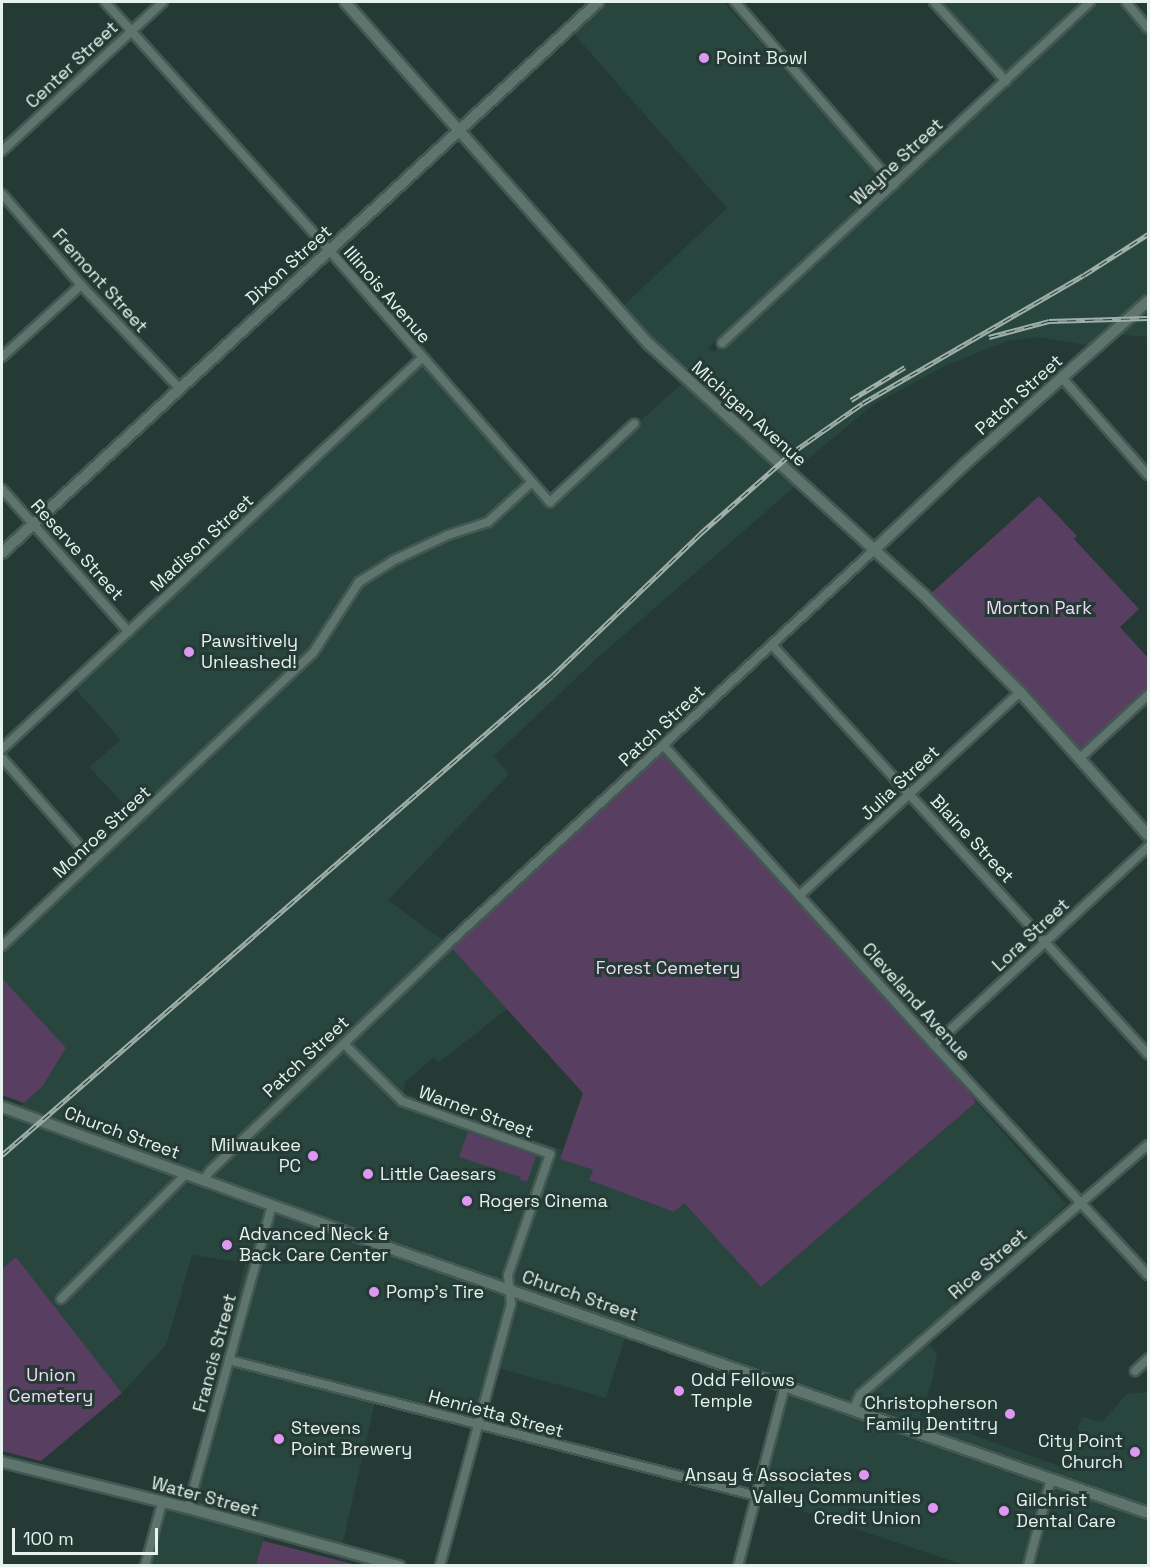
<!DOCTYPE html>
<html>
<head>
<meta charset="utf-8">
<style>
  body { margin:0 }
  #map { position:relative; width:1150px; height:1567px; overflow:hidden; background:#253a34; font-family:"Space Grotesk",sans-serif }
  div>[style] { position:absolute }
  .built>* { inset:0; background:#28463e }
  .green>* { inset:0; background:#583e61 }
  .roads { filter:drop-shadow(2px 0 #445753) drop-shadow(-2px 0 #445753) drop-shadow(0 2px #445753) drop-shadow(0 -2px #445753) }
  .street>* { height:8px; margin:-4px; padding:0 4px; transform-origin:4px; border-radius:4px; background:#5e756e }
  .secondary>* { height:10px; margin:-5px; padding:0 5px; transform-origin:5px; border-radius:5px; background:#5e756e }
  .rail>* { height:5px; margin-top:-2.5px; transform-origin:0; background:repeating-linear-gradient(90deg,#253a34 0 9px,#9fafaa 0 18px); box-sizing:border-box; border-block:2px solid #9fafaa }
  .dots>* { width:16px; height:16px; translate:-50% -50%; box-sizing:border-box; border:3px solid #253a34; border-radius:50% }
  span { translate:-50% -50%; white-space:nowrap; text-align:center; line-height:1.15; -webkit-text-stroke:6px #253a34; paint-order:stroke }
  .poi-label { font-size:18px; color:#e5f2ee }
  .left { translate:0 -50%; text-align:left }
  .right { translate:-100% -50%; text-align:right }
  .street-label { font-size:18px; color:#e5f2ee }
  .park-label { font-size:18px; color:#f0d9f7 }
  .frame { position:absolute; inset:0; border:3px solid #e5f2ee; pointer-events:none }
  .scale { position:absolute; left:12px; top:1528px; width:146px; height:27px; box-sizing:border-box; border:3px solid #e5f2ee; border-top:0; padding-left:8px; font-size:18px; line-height:21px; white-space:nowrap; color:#e5f2ee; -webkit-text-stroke:4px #253a34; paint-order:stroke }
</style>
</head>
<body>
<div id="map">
  <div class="built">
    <i style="clip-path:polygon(608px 2px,724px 2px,883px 181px,879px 190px,708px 348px,714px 352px,1090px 2px,1126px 2px,1148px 28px,1148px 337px,1112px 334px,1097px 347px,1039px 337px,1007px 341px,947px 365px,874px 404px,791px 473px,800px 482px,596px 659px,494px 756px,509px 774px,388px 900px,448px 944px,507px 1009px,439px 1062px,434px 1057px,405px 1082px,404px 1093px,562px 1150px,560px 1159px,593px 1170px,589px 1180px,674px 1212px,683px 1202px,761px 1287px,976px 1102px,1066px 1204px,967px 1302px,925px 1339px,937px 1354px,932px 1382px,920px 1416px,1065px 1468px,1082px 1417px,1102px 1422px,1127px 1394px,1148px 1392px,1148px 1565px,964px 1565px,757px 1496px,785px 1385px,627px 1330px,606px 1398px,495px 1367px,479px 1425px,376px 1398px,341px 1550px,267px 1530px,256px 1565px,144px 1565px,162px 1503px,188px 1508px,245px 1263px,192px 1255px,166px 1345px,122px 1393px,16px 1257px,2px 1269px,2px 1122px,42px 1087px,66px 1048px,2px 978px,2px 946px,138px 819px,89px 767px,121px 740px,72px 685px,422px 358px,550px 502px,686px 380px,619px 310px,727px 208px,573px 33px)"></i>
    <i style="clip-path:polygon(938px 2px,1081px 2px,1009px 70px,1002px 72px)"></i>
  </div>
  <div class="green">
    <i style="clip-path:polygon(1039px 496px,1077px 536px,1074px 539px,1139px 609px,1120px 627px,1148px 658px,1148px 695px,1080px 758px,927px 597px)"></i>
    <i style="clip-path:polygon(664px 746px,934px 1045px,976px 1102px,761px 1287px,684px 1203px,674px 1212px,589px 1180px,593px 1170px,560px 1159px,583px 1093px,448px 944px)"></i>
    <i style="clip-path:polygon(2px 978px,66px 1048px,42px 1087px,24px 1103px,2px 1095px)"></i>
    <i style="clip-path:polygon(468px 1132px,536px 1156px,527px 1182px,520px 1180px,520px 1177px,459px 1157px)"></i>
    <i style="clip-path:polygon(16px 1257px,122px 1393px,41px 1461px,2px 1451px,2px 1269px)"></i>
    <i style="clip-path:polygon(263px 1541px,264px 1541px,356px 1565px,256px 1565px)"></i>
  </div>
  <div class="roads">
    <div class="street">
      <i style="left:105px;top:2px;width:336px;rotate:47.9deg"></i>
      <i style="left:330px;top:251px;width:334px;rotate:48.8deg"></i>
      <i style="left:550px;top:502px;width:115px;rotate:-42.9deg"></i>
      <i style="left:735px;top:2px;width:242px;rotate:49deg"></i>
      <i style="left:934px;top:2px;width:107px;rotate:47.7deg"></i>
      <i style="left:1126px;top:2px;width:34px;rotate:50deg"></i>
      <i style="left:2px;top:151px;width:219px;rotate:-42.8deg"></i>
      <i style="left:2px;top:194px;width:121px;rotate:49deg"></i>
      <i style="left:81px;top:285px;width:141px;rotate:46.4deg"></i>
      <i style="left:722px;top:343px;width:502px;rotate:-42.82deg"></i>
      <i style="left:2px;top:357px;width:107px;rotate:-42.3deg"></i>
      <i style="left:1063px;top:379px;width:128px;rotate:48.5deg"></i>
      <i style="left:2px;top:489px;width:191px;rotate:48.4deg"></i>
      <i style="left:772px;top:645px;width:556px;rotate:47.41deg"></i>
      <i style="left:664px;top:746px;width:403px;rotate:47.9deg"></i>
      <i style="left:934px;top:1045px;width:314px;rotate:47.1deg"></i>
      <i style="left:2px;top:749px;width:574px;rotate:-42.95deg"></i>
      <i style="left:2px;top:758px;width:137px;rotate:48.5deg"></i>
      <i style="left:1080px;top:758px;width:93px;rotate:-42.8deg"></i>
      <i style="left:800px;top:895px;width:299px;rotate:-42.7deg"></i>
      <i style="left:2px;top:946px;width:427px;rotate:-43.3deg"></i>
      <i style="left:313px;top:653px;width:85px;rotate:-57.1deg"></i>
      <i style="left:359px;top:582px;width:39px;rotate:-32deg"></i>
      <i style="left:392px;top:561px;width:62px;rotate:-24.9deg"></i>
      <i style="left:448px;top:535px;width:42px;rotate:-18deg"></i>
      <i style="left:488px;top:522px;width:59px;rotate:-42.3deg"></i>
      <i style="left:344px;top:1044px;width:81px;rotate:44.5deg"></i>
      <i style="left:402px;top:1101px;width:157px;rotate:19.7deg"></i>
      <i style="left:550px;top:1154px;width:128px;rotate:109.1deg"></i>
      <i style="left:508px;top:1275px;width:29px;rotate:84deg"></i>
      <i style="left:511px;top:1304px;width:271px;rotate:105.2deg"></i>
      <i style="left:934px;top:1045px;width:292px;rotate:-42.8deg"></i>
      <i style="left:203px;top:1181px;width:12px;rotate:-55deg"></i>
      <i style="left:210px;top:1171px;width:329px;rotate:-43.6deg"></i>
      <i style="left:448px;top:944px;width:582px;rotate:-42.77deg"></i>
      <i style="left:61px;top:1299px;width:177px;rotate:-45deg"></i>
      <i style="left:229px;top:1360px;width:545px;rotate:14.44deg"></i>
      <i style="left:1135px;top:1371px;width:18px;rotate:-43deg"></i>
      <i style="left:853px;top:1410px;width:17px;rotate:-65deg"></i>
      <i style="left:860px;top:1395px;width:381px;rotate:-41deg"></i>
      <i style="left:188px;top:1508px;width:313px;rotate:-74.5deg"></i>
      <i style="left:145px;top:1566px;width:65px;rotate:-74.9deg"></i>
      <i style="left:738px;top:1566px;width:187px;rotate:-75.4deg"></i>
      <i style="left:1028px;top:1566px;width:90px;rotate:-75.2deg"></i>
    </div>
    <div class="secondary">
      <i style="left:345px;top:2px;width:458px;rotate:48.4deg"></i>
      <i style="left:649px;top:344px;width:371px;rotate:42.4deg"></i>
      <i style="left:923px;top:594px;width:138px;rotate:45.3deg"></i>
      <i style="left:1020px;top:692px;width:192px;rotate:48.2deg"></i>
      <i style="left:875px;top:549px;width:124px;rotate:-43.4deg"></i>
      <i style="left:965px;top:464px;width:245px;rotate:-41.7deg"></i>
      <i style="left:2px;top:553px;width:812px;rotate:-42.75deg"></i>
      <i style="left:2px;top:1107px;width:415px;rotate:20deg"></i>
      <i style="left:392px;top:1249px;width:801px;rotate:19.25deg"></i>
      <i style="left:2px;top:1462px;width:192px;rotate:13.9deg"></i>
      <i style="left:188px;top:1508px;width:219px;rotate:15.4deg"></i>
    </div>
  </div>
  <div class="rail">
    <i style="left:989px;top:337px;width:62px;rotate:-14.9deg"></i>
    <i style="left:1049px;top:321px;width:99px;rotate:-1.7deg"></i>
    <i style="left:851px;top:400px;width:63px;rotate:-31.4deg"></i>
    <i style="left:2px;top:1155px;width:729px;rotate:-41.05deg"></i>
    <i style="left:552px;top:676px;width:207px;rotate:-43.8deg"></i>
    <i style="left:701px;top:533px;width:123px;rotate:-41.4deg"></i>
    <i style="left:793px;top:452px;width:85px;rotate:-35deg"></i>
    <i style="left:863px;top:403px;width:255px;rotate:-30.1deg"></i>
    <i style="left:1084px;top:275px;width:76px;rotate:-32.6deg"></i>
  </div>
  <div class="dots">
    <i style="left:704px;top:58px;background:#de98f3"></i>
    <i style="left:189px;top:652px;background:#de98f3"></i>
    <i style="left:313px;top:1156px;background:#de98f3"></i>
    <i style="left:368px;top:1174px;background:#de98f3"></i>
    <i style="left:467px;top:1201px;background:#de98f3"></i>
    <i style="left:227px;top:1245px;background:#de98f3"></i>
    <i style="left:374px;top:1292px;background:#de98f3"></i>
    <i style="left:679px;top:1391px;background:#de98f3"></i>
    <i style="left:1010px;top:1414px;background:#de98f3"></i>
    <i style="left:279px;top:1439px;background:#de98f3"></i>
    <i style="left:1135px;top:1452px;background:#de98f3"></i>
    <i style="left:864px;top:1475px;background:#de98f3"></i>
    <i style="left:933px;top:1508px;background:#de98f3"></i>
    <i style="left:1004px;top:1511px;background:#de98f3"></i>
  </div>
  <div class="poi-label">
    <span class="left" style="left:716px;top:58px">Point Bowl</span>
    <span class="left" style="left:201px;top:652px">Pawsitively<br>Unleashed!</span>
    <span class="right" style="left:301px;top:1156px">Milwaukee<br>PC</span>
    <span class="left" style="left:380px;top:1174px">Little Caesars</span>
    <span class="left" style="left:479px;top:1201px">Rogers Cinema</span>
    <span class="left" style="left:239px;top:1245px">Advanced Neck &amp;<br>Back Care Center</span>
    <span class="left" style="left:386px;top:1292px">Pomp's Tire</span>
    <span class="left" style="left:691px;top:1391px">Odd Fellows<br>Temple</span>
    <span class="right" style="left:998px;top:1414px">Christopherson<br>Family Dentitry</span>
    <span class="left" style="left:291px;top:1439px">Stevens<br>Point Brewery</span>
    <span class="right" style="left:1123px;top:1452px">City Point<br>Church</span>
    <span class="right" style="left:852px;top:1475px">Ansay &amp; Associates</span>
    <span class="right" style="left:921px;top:1508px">Valley Communities<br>Credit Union</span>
    <span class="left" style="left:1016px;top:1511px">Gilchrist<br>Dental Care</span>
  </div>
  <div class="street-label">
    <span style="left:72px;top:65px;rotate:-43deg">Center Street</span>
    <span style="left:897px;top:162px;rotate:-43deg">Wayne Street</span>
    <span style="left:289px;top:265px;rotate:-42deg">Dixon Street</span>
    <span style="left:100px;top:281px;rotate:48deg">Fremont Street</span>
    <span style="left:387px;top:295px;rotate:49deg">Illinois Avenue</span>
    <span style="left:1019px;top:395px;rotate:-42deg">Patch Street</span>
    <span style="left:749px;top:414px;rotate:42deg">Michigan Avenue</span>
    <span style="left:202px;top:543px;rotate:-43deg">Madison Street</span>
    <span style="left:77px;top:550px;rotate:48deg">Reserve Street</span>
    <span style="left:662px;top:726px;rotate:-43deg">Patch Street</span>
    <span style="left:900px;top:783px;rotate:-43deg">Julia Street</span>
    <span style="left:102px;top:832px;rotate:-43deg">Monroe Street</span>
    <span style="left:972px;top:839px;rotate:47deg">Blaine Street</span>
    <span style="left:1031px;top:935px;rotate:-43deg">Lora Street</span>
    <span style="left:916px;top:1002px;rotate:48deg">Cleveland Avenue</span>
    <span style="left:306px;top:1057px;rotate:-43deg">Patch Street</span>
    <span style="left:476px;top:1112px;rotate:20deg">Warner Street</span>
    <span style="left:122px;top:1133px;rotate:20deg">Church Street</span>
    <span style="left:988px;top:1264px;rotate:-41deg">Rice Street</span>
    <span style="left:580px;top:1296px;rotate:19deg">Church Street</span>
    <span style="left:215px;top:1353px;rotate:-75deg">Francis Street</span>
    <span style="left:496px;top:1414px;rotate:15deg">Henrietta Street</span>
    <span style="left:205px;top:1497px;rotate:15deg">Water Street</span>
  </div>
  <div class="park-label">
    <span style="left:1039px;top:608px">Morton Park</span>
    <span style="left:668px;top:968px">Forest Cemetery</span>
    <span style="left:51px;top:1386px">Union<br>Cemetery</span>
  </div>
  <div class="frame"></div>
  <div class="scale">100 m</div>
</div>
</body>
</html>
